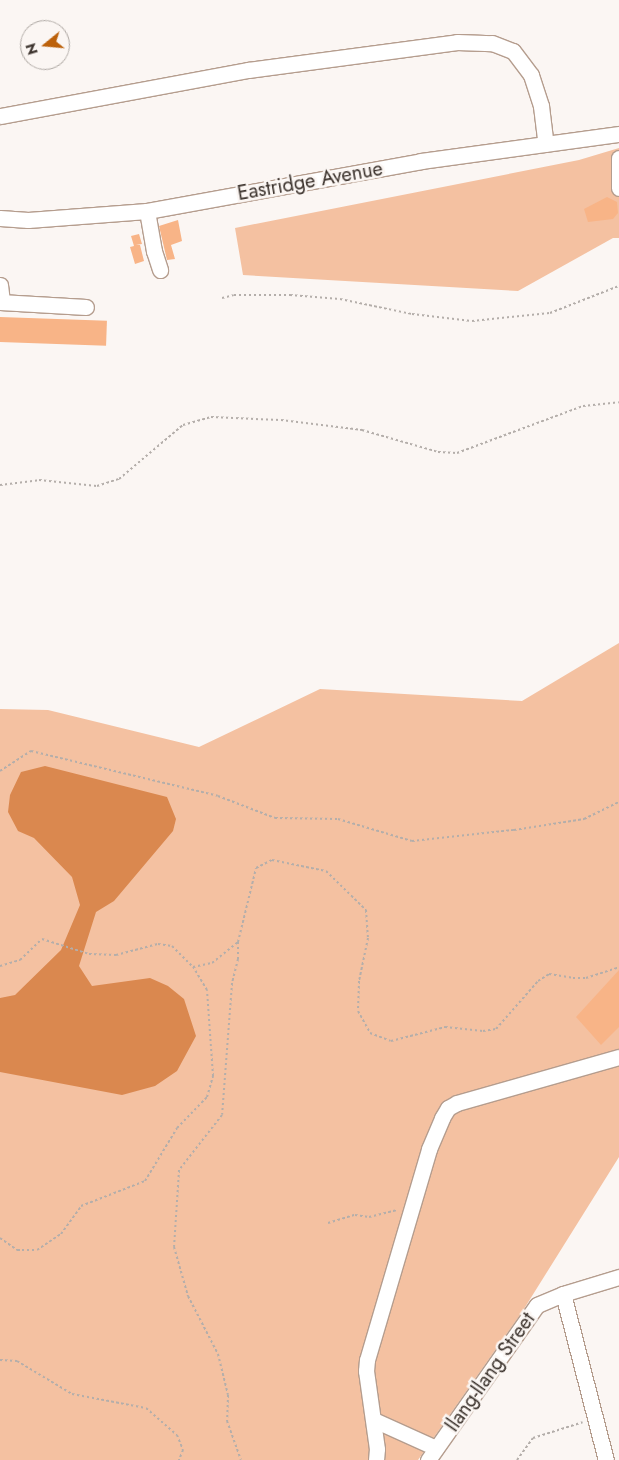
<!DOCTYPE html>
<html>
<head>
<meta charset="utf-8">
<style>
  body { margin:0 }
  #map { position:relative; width:619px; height:1460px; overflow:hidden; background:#fbf6f3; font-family:Jost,sans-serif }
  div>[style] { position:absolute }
  .green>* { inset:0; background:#f4c1a1 }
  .water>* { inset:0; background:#da884f }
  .building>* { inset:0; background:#f8b487; transform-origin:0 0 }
  .path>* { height:2px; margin-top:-1px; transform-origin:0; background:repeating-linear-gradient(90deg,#b4aeaa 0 2.5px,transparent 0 5px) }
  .roads { filter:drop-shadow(1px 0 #b59d8e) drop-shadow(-1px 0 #b59d8e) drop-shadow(0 1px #b59d8e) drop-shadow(0 -1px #b59d8e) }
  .minor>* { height:15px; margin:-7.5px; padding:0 7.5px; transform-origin:7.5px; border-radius:7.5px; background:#fff }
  span { translate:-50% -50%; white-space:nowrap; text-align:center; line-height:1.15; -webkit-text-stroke:5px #fbf6f3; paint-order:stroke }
  .street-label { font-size:20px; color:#3b322c }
  .north { position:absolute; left:20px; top:20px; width:50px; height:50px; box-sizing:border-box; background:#fbf6f3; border:1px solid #aea8a3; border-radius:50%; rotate:253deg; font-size:14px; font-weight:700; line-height:20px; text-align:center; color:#3b322c }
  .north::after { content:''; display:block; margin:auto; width:18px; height:22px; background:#bc610a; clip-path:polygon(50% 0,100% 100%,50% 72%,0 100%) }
</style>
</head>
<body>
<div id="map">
  <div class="green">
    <i style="clip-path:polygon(619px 148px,619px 238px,613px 238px,518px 291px,243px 275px,235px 228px,579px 160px)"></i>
    <i style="clip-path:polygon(619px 643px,619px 1157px,522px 1312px,418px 1460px,0 1460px,0 709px,48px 710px,199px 747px,320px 689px,522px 701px)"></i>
  </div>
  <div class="water">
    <i style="clip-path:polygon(45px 766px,167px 797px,176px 819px,173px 831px,114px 901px,96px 912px,79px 966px,92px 986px,150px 978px,168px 986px,184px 999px,196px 1036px,177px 1071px,155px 1086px,122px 1095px,0 1072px,0 998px,15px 995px,61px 950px,80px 905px,72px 877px,34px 838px,18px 831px,8px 812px,10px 795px,21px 772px)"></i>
  </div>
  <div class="building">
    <i style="clip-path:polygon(607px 197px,617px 202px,618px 213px,613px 219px,588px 222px,584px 209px)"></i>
    <i style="clip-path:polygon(178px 220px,182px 241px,171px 245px,175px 259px,167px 260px,159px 226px)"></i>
    <i style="clip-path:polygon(139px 234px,142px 244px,136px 245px,140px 245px,144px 261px,135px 264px,130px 247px,134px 246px,131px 236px)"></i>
    <i style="left:0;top:317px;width:107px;height:25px;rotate:2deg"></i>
    <i style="clip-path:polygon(619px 970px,619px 1027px,601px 1045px,576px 1017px)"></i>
  </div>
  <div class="path">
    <i style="left:222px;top:298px;width:12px;rotate:-14deg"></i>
    <i style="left:234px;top:295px;width:56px"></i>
    <i style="left:290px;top:295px;width:50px;rotate:4.6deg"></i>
    <i style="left:340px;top:299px;width:74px;rotate:11.8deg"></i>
    <i style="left:412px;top:314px;width:60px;rotate:6.7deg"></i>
    <i style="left:472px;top:321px;width:78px;rotate:-5.9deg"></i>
    <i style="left:550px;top:313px;width:74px;rotate:-21.4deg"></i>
    <i style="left:0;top:485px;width:39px;rotate:-7deg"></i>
    <i style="left:39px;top:480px;width:58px;rotate:5.9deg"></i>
    <i style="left:97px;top:486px;width:23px;rotate:-18deg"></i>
    <i style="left:119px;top:479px;width:84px;rotate:-40.2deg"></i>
    <i style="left:183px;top:425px;width:29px;rotate:-16deg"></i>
    <i style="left:211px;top:417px;width:70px;rotate:2.5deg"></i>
    <i style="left:281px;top:420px;width:82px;rotate:7deg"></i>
    <i style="left:362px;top:430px;width:79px;rotate:16.1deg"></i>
    <i style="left:438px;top:452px;width:19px;rotate:3deg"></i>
    <i style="left:457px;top:453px;width:134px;rotate:-20.5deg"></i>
    <i style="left:583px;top:406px;width:36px;rotate:-6deg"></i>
    <i style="left:0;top:771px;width:37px;rotate:-33deg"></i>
    <i style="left:31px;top:751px;width:192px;rotate:13.5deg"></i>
    <i style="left:218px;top:796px;width:61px;rotate:21.1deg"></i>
    <i style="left:275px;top:818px;width:63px;rotate:0.9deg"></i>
    <i style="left:338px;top:819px;width:77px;rotate:16.6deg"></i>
    <i style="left:412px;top:841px;width:103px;rotate:-6.2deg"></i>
    <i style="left:514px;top:830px;width:71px;rotate:-8.9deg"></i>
    <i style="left:584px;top:819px;width:39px;rotate:-26deg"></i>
    <i style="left:238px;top:942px;width:17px;rotate:90deg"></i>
    <i style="left:238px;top:959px;width:25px;rotate:104deg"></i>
    <i style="left:232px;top:983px;width:132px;rotate:94.3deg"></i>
    <i style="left:222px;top:1115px;width:70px;rotate:128deg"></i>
    <i style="left:179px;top:1170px;width:77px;rotate:93.7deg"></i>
    <i style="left:174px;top:1247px;width:51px;rotate:74.1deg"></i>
    <i style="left:188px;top:1296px;width:65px;rotate:62.7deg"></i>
    <i style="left:218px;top:1354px;width:42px;rotate:76.3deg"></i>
    <i style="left:228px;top:1395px;width:26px;rotate:92deg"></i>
    <i style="left:227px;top:1421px;width:41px;rotate:70.3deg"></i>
    <i style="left:0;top:966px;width:21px;rotate:-17deg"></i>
    <i style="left:20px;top:960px;width:30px;rotate:-44deg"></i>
    <i style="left:42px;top:939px;width:49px;rotate:17.7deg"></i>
    <i style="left:89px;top:954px;width:27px;rotate:2deg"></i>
    <i style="left:116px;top:955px;width:43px;rotate:-14.7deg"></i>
    <i style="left:158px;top:944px;width:14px;rotate:8deg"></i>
    <i style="left:172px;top:946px;width:30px;rotate:45deg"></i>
    <i style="left:193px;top:967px;width:19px;rotate:-12deg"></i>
    <i style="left:212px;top:963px;width:33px;rotate:-39deg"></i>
    <i style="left:238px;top:942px;width:76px;rotate:-76.3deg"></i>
    <i style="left:256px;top:868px;width:18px;rotate:-27deg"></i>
    <i style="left:272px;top:860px;width:55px;rotate:11.5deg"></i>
    <i style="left:326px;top:871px;width:56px;rotate:44.3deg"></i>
    <i style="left:366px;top:910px;width:28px;rotate:86deg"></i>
    <i style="left:368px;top:938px;width:44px;rotate:101.8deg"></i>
    <i style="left:359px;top:981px;width:30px;rotate:92deg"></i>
    <i style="left:358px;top:1011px;width:25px;rotate:61deg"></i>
    <i style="left:370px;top:1033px;width:22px;rotate:21deg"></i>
    <i style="left:391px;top:1041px;width:56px;rotate:-14.5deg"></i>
    <i style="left:445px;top:1027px;width:38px;rotate:6deg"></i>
    <i style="left:483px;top:1031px;width:13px;rotate:-9deg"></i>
    <i style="left:496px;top:1029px;width:64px;rotate:-48.8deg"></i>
    <i style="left:538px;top:981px;width:13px;rotate:-32deg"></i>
    <i style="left:549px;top:974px;width:24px;rotate:9deg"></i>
    <i style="left:573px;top:978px;width:13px"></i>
    <i style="left:586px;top:978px;width:35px;rotate:-18deg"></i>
    <i style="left:328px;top:1223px;width:28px;rotate:-17deg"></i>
    <i style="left:355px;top:1215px;width:14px;rotate:8deg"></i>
    <i style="left:369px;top:1217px;width:29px;rotate:-14deg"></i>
    <i style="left:0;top:1238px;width:21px;rotate:35deg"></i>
    <i style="left:17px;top:1250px;width:20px"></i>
    <i style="left:37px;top:1250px;width:29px;rotate:-34deg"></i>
    <i style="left:61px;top:1234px;width:34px;rotate:-54deg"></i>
    <i style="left:81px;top:1206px;width:69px;rotate:-21.3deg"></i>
    <i style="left:145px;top:1181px;width:62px;rotate:-58.9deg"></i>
    <i style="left:177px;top:1128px;width:43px;rotate:-45.9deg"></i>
    <i style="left:207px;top:1097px;width:22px;rotate:-74deg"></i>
    <i style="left:213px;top:1076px;width:86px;rotate:-94deg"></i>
    <i style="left:207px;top:990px;width:27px;rotate:-121deg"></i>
    <i style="left:0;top:1360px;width:17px;rotate:3deg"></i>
    <i style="left:17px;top:1361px;width:64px;rotate:31deg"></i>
    <i style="left:72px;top:1394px;width:75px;rotate:10.7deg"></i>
    <i style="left:146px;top:1408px;width:41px;rotate:41.1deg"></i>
    <i style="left:177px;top:1435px;width:16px;rotate:68deg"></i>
    <i style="left:183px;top:1450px;width:11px;rotate:112deg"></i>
    <i style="left:517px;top:1460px;width:27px;rotate:-54deg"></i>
    <i style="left:533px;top:1438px;width:52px;rotate:-17.7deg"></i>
  </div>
  <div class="roads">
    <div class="minor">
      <i style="left:0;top:116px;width:252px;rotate:-10.5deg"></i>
      <i style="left:248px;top:70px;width:211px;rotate:-7.6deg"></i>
      <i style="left:457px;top:42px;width:35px;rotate:2deg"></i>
      <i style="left:492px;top:43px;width:22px;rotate:21deg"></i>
      <i style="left:513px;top:51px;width:30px;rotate:53deg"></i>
      <i style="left:531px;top:75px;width:33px;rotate:72deg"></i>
      <i style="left:541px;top:106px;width:38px;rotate:83deg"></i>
      <i style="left:619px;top:158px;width:30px;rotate:90deg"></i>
      <i style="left:147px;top:211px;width:41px;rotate:80.1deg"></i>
      <i style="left:154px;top:251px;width:20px;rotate:72deg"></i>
      <i style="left:0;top:218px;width:28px;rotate:4deg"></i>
      <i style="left:28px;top:220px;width:119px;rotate:-4.3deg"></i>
      <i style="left:147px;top:211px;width:279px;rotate:-10.3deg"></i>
      <i style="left:421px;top:161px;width:200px;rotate:-7.8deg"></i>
      <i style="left:0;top:285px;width:17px;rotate:83deg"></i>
      <i style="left:0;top:302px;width:86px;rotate:3.3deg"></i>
      <i style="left:563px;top:1294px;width:171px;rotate:75.5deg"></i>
      <i style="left:374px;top:1420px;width:68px;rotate:24.3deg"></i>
      <i style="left:376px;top:1460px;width:11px;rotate:-85deg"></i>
      <i style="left:377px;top:1449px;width:79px;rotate:-98deg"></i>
      <i style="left:366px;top:1371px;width:11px;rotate:-85deg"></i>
      <i style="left:367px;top:1360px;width:220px;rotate:-73.6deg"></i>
      <i style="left:429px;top:1149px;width:34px;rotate:-67deg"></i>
      <i style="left:442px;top:1118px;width:12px;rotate:-59deg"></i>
      <i style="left:448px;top:1108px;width:10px;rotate:-29deg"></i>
      <i style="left:457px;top:1103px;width:168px;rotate:-15.9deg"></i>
      <i style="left:428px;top:1460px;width:189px;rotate:-54.9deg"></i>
      <i style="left:537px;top:1305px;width:28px;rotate:-23deg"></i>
      <i style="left:563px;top:1294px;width:59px;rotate:-16.9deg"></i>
    </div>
  </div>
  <div class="street-label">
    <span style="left:310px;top:181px;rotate:-10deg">Eastridge Avenue</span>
    <span style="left:490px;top:1372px;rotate:-55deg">Ilang-Ilang Street</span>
  </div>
  <div class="north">N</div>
</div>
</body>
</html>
